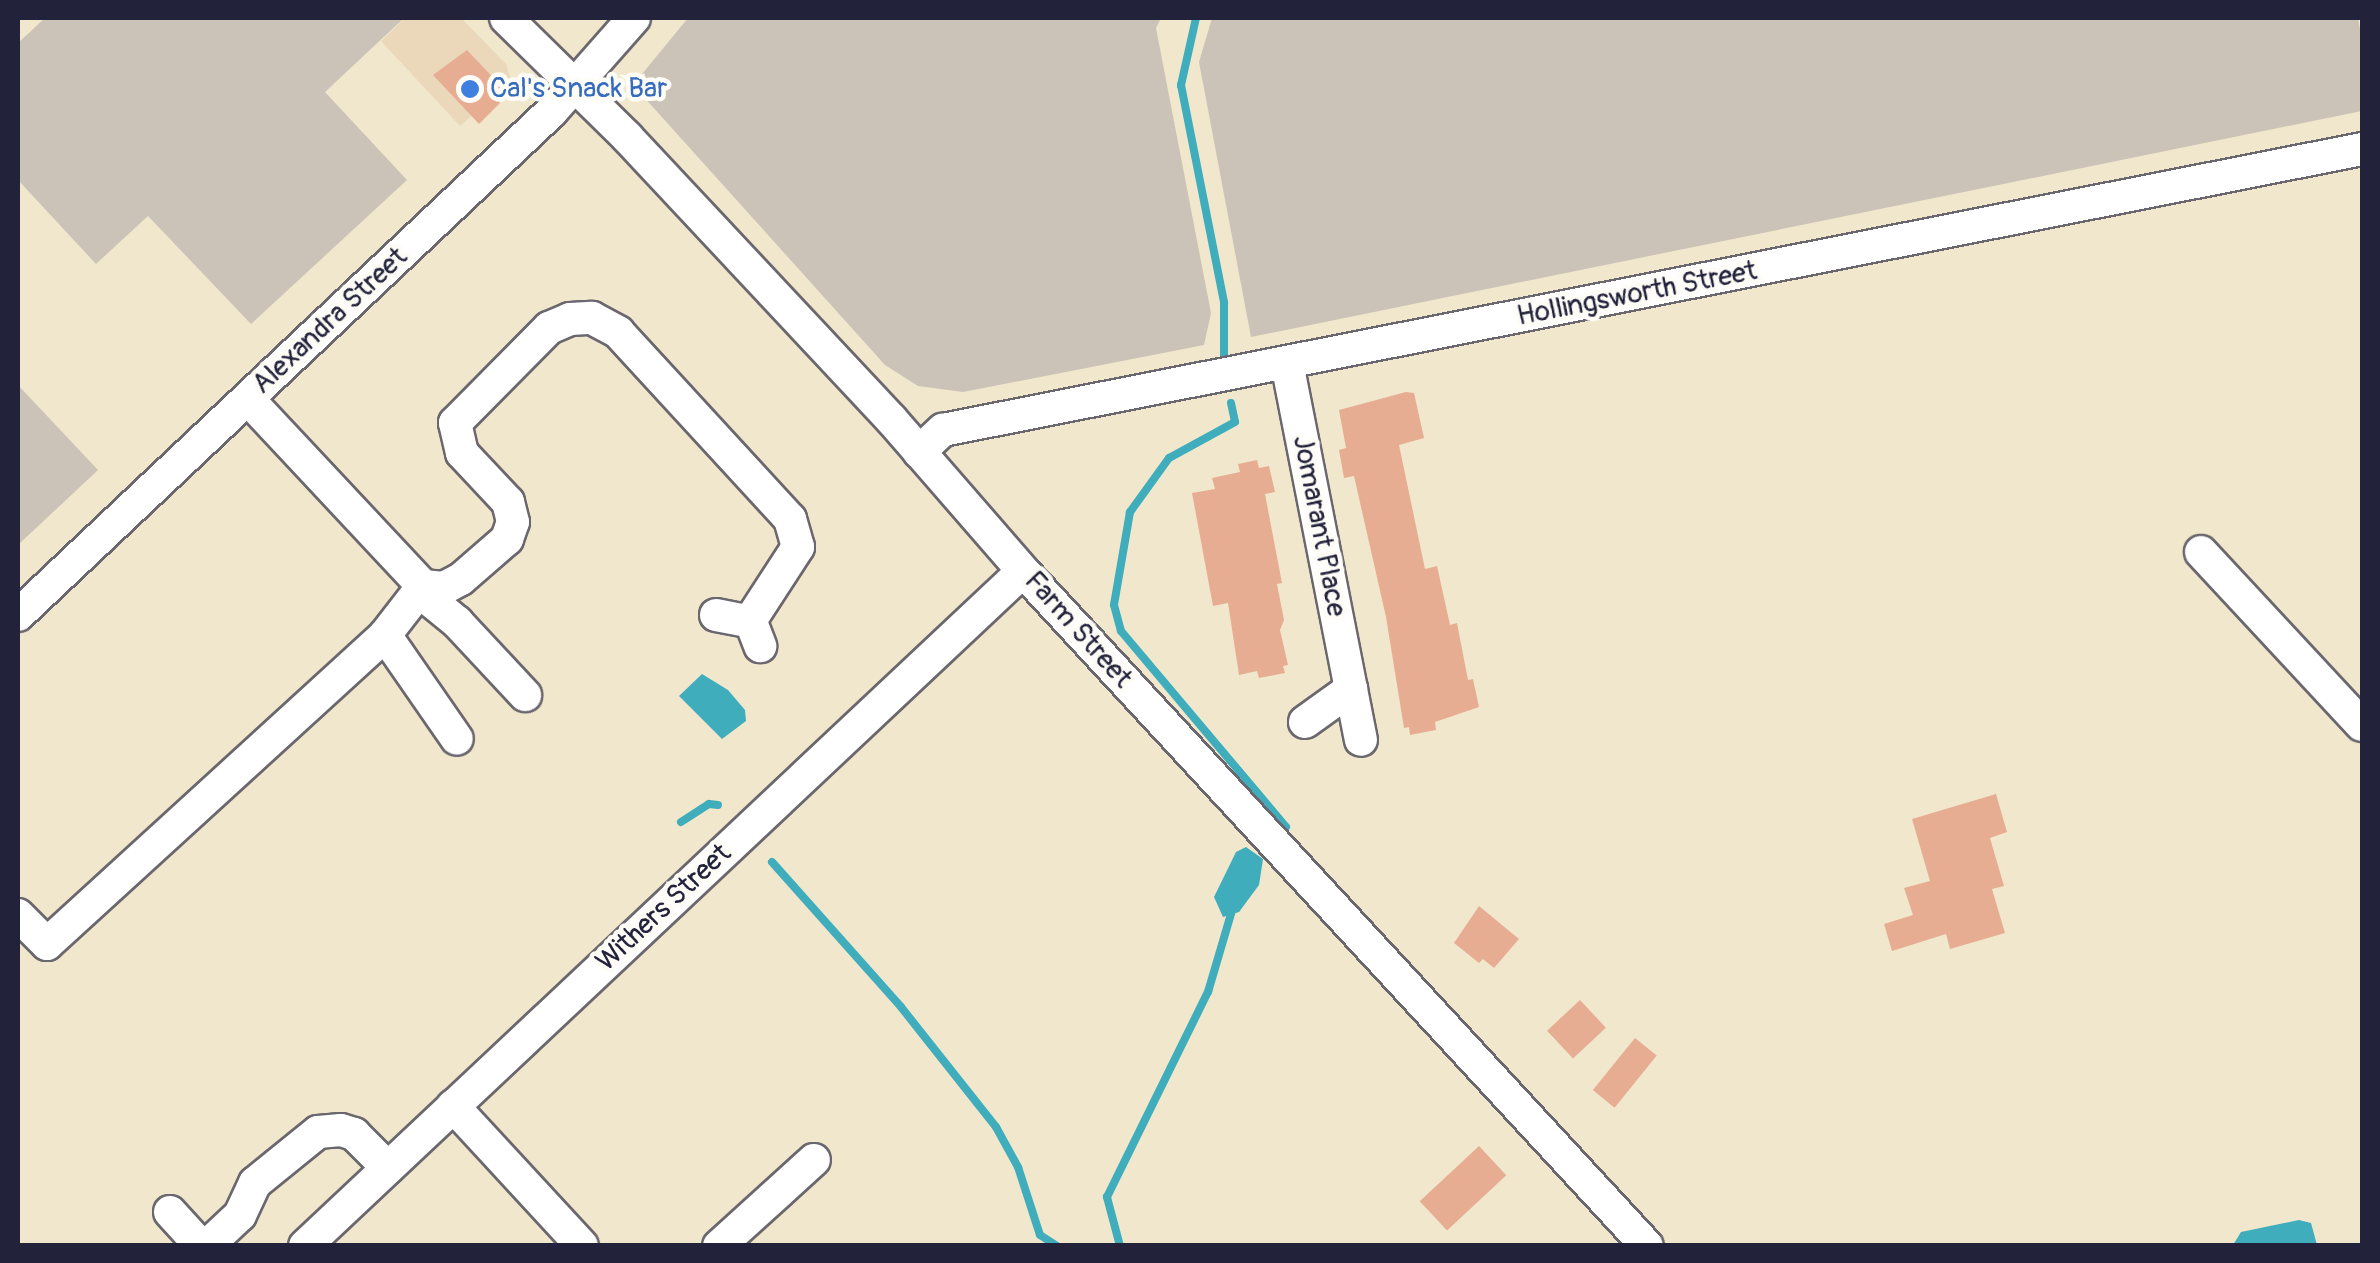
<!DOCTYPE html>
<html>
<head>
<meta charset="utf-8">
<style>
  body { margin:0 }
  #map { position:relative; width:2380px; height:1263px; overflow:hidden; background:#f1e7cc; font-family:Pangolin,sans-serif }
  div>[style] { position:absolute }
  .built>* { inset:0; background:#ebd8ba }
  .industrial>* { inset:0; background:#cbc3b8 }
  .water>* { inset:0; background:#3fadbc }
  .stream>* { height:8px; margin:-4px; padding:0 4px; transform-origin:4px; border-radius:4px; background:#3fadbc }
  .building>* { inset:0; background:#e7ad92; transform-origin:0 0 }
  .roads { filter:drop-shadow(2px 0 #6a676e) drop-shadow(-2px 0 #6a676e) drop-shadow(0 2px #6a676e) drop-shadow(0 -2px #6a676e) }
  .minor>* { height:32px; margin:-16px; padding:0 16px; transform-origin:16px; border-radius:16px; background:#fff }
  .dots>* { width:28px; height:28px; translate:-50% -50%; box-sizing:border-box; border:5px solid #fdfcf7; border-radius:50% }
  span { translate:-50% -50%; white-space:nowrap; text-align:center; line-height:1.15; -webkit-text-stroke:9px #fdfcf7; paint-order:stroke }
  .shop-label { font-size:28px; color:#366cbe }
  .left { translate:0 -50%; text-align:left }
  .street-label { font-size:28px; color:#22223b }
  .frame { position:absolute; inset:0; border:20px solid #22223b; pointer-events:none }
</style>
</head>
<body>
<div id="map">
  <div class="built">
    <i style="clip-path:polygon(405px 18px,461px 18px,506px 64px,511px 81px,460px 126px,381px 41px)"></i>
  </div>
  <div class="industrial">
    <i style="clip-path:polygon(45px 18px,404px 18px,325px 92px,407px 180px,251px 324px,148px 216px,96px 264px,18px 180px,18px 43px)"></i>
    <i style="clip-path:polygon(688px 18px,1161px 18px,1156px 28px,1211px 313px,1204px 345px,963px 392px,918px 386px,885px 365px,633px 85px)"></i>
    <i style="clip-path:polygon(1212px 18px,2358px 18px,2362px 41px,2362px 111px,1251px 337px,1199px 62px)"></i>
    <i style="clip-path:polygon(18px 385px,98px 470px,18px 545px)"></i>
  </div>
  <div class="water">
    <i style="clip-path:polygon(702px 674px,728px 690px,745px 710px,746px 721px,722px 739px,679px 696px)"></i>
    <i style="clip-path:polygon(1246px 847px,1263px 859px,1259px 885px,1239px 912px,1223px 917px,1214px 897px,1236px 852px)"></i>
    <i style="clip-path:polygon(2299px 1220px,2311px 1223px,2317px 1245px,2233px 1245px,2241px 1232px)"></i>
  </div>
  <div class="stream">
    <i style="left:1196px;top:18px;width:69px;rotate:102.6deg"></i>
    <i style="left:1181px;top:85px;width:222px;rotate:78.8deg"></i>
    <i style="left:1224px;top:303px;width:58px;rotate:90deg"></i>
    <i style="left:1231px;top:403px;width:19px;rotate:78deg"></i>
    <i style="left:1235px;top:422px;width:75px;rotate:151.4deg"></i>
    <i style="left:1169px;top:458px;width:67px;rotate:125.8deg"></i>
    <i style="left:1130px;top:512px;width:94px;rotate:99.8deg"></i>
    <i style="left:1114px;top:605px;width:27px;rotate:75deg"></i>
    <i style="left:1121px;top:631px;width:256px;rotate:49.9deg"></i>
    <i style="left:1286px;top:827px;width:5px;rotate:143deg"></i>
    <i style="left:681px;top:822px;width:33px;rotate:-33deg"></i>
    <i style="left:709px;top:804px;width:9px;rotate:6deg"></i>
    <i style="left:772px;top:862px;width:194px;rotate:48.3deg"></i>
    <i style="left:901px;top:1007px;width:153px;rotate:51.6deg"></i>
    <i style="left:996px;top:1127px;width:46px;rotate:61.2deg"></i>
    <i style="left:1018px;top:1167px;width:71px;rotate:72.1deg"></i>
    <i style="left:1040px;top:1235px;width:20px;rotate:33deg"></i>
    <i style="left:1120px;top:1246px;width:51px;rotate:-104.9deg"></i>
    <i style="left:1107px;top:1197px;width:229px;rotate:-63.8deg"></i>
    <i style="left:1208px;top:992px;width:89px;rotate:-73.6deg"></i>
  </div>
  <div class="building">
    <i style="clip-path:polygon(467px 50px,503px 88px,494px 96px,500px 103px,479px 124px,433px 75px)"></i>
    <i style="clip-path:polygon(1406px 392px,1414px 393px,1424px 438px,1399px 445px,1425px 569px,1437px 566px,1450px 625px,1457px 623px,1468px 680px,1473px 679px,1479px 707px,1435px 722px,1436px 730px,1410px 735px,1409px 727px,1404px 728px,1386px 617px,1354px 476px,1344px 478px,1339px 450px,1346px 448px,1339px 410px)"></i>
    <i style="clip-path:polygon(1257px 460px,1259px 468px,1269px 466px,1275px 492px,1265px 494px,1282px 583px,1277px 584px,1284px 620px,1280px 630px,1288px 665px,1283px 666px,1285px 673px,1259px 678px,1257px 671px,1239px 675px,1228px 603px,1213px 606px,1192px 493px,1215px 489px,1212px 478px,1240px 472px,1238px 464px)"></i>
    <i style="clip-path:polygon(1996px 794px,2007px 832px,1990px 838px,2004px 886px,1992px 889px,2005px 933px,1950px 949px,1946px 934px,1892px 951px,1884px 924px,1913px 915px,1904px 888px,1930px 881px,1912px 819px)"></i>
    <i style="clip-path:polygon(1479px 906px,1519px 939px,1494px 968px,1483px 959px,1479px 963px,1454px 943px)"></i>
    <i style="left:1580px;top:1000px;width:38px;height:45px;rotate:47deg"></i>
    <i style="left:1635px;top:1038px;width:28px;height:67px;rotate:39deg"></i>
    <i style="left:1479px;top:1146px;width:40px;height:81px;rotate:47deg"></i>
  </div>
  <div class="roads">
    <div class="minor">
      <i style="left:506px;top:18px;width:170px;rotate:44.5deg"></i>
      <i style="left:627px;top:137px;width:386px;rotate:46.9deg"></i>
      <i style="left:891px;top:419px;width:201px;rotate:49deg"></i>
      <i style="left:1023px;top:571px;width:919px;rotate:47.25deg"></i>
      <i style="left:1287px;top:363px;width:384px;rotate:78.9deg"></i>
      <i style="left:919px;top:452px;width:33px;rotate:-43deg"></i>
      <i style="left:943px;top:430px;width:1447px;rotate:-11.2deg"></i>
      <i style="left:2201px;top:552px;width:236px;rotate:47.1deg"></i>
      <i style="left:423px;top:586px;width:21px;rotate:5deg"></i>
      <i style="left:444px;top:588px;width:19px;rotate:-28deg"></i>
      <i style="left:461px;top:579px;width:61px;rotate:-41deg"></i>
      <i style="left:507px;top:539px;width:18px;rotate:-71deg"></i>
      <i style="left:513px;top:522px;width:21px;rotate:-104deg"></i>
      <i style="left:508px;top:502px;width:67px;rotate:-133.2deg"></i>
      <i style="left:462px;top:453px;width:31px;rotate:-103deg"></i>
      <i style="left:455px;top:423px;width:134px;rotate:-45.3deg"></i>
      <i style="left:549px;top:328px;width:23px;rotate:-23deg"></i>
      <i style="left:570px;top:319px;width:22px;rotate:-3deg"></i>
      <i style="left:592px;top:318px;width:30px;rotate:28deg"></i>
      <i style="left:618px;top:332px;width:254px;rotate:47.4deg"></i>
      <i style="left:790px;top:519px;width:29px;rotate:74deg"></i>
      <i style="left:798px;top:547px;width:88px;rotate:123deg"></i>
      <i style="left:420px;top:592px;width:48px;rotate:39deg"></i>
      <i style="left:457px;top:622px;width:100px;rotate:47deg"></i>
      <i style="left:18px;top:615px;width:734px;rotate:-43.34deg"></i>
      <i style="left:552px;top:111px;width:124px;rotate:-48.6deg"></i>
      <i style="left:716px;top:615px;width:36px;rotate:11deg"></i>
      <i style="left:751px;top:622px;width:26px;rotate:69deg"></i>
      <i style="left:385px;top:635px;width:126px;rotate:55.3deg"></i>
      <i style="left:1305px;top:722px;width:57px;rotate:-35.7deg"></i>
      <i style="left:18px;top:915px;width:41px;rotate:45deg"></i>
      <i style="left:47px;top:944px;width:458px;rotate:-42.4deg"></i>
      <i style="left:385px;top:635px;width:62px;rotate:-52.2deg"></i>
      <i style="left:423px;top:586px;width:256px;rotate:-133.1deg"></i>
      <i style="left:453px;top:1106px;width:190px;rotate:47.3deg"></i>
      <i style="left:170px;top:1212px;width:46px;rotate:47.6deg"></i>
      <i style="left:207px;top:1246px;width:45px;rotate:-43.2deg"></i>
      <i style="left:240px;top:1215px;width:35px;rotate:-65deg"></i>
      <i style="left:255px;top:1183px;width:81px;rotate:-39deg"></i>
      <i style="left:318px;top:1132px;width:23px;rotate:-5deg"></i>
      <i style="left:341px;top:1130px;width:14px;rotate:17deg"></i>
      <i style="left:354px;top:1134px;width:48px;rotate:45deg"></i>
      <i style="left:305px;top:1246px;width:985px;rotate:-43.23deg"></i>
      <i style="left:719px;top:1246px;width:128px;rotate:-42.2deg"></i>
    </div>
  </div>
  <div class="dots">
    <i style="left:470px;top:89px;background:#3f7fe0"></i>
  </div>
  <div class="shop-label">
    <span class="left" style="left:490px;top:89px">Cal's Snack Bar</span>
  </div>
  <div class="street-label">
    <span style="left:1637px;top:294px;rotate:-11deg">Hollingsworth Street</span>
    <span style="left:330px;top:321px;rotate:-43deg">Alexandra Street</span>
    <span style="left:1319px;top:526px;rotate:79deg">Jomarant Place</span>
    <span style="left:1078px;top:630px;rotate:48deg">Farm Street</span>
    <span style="left:664px;top:908px;rotate:-43deg">Withers Street</span>
  </div>
  <div class="frame"></div>
</div>
</body>
</html>
